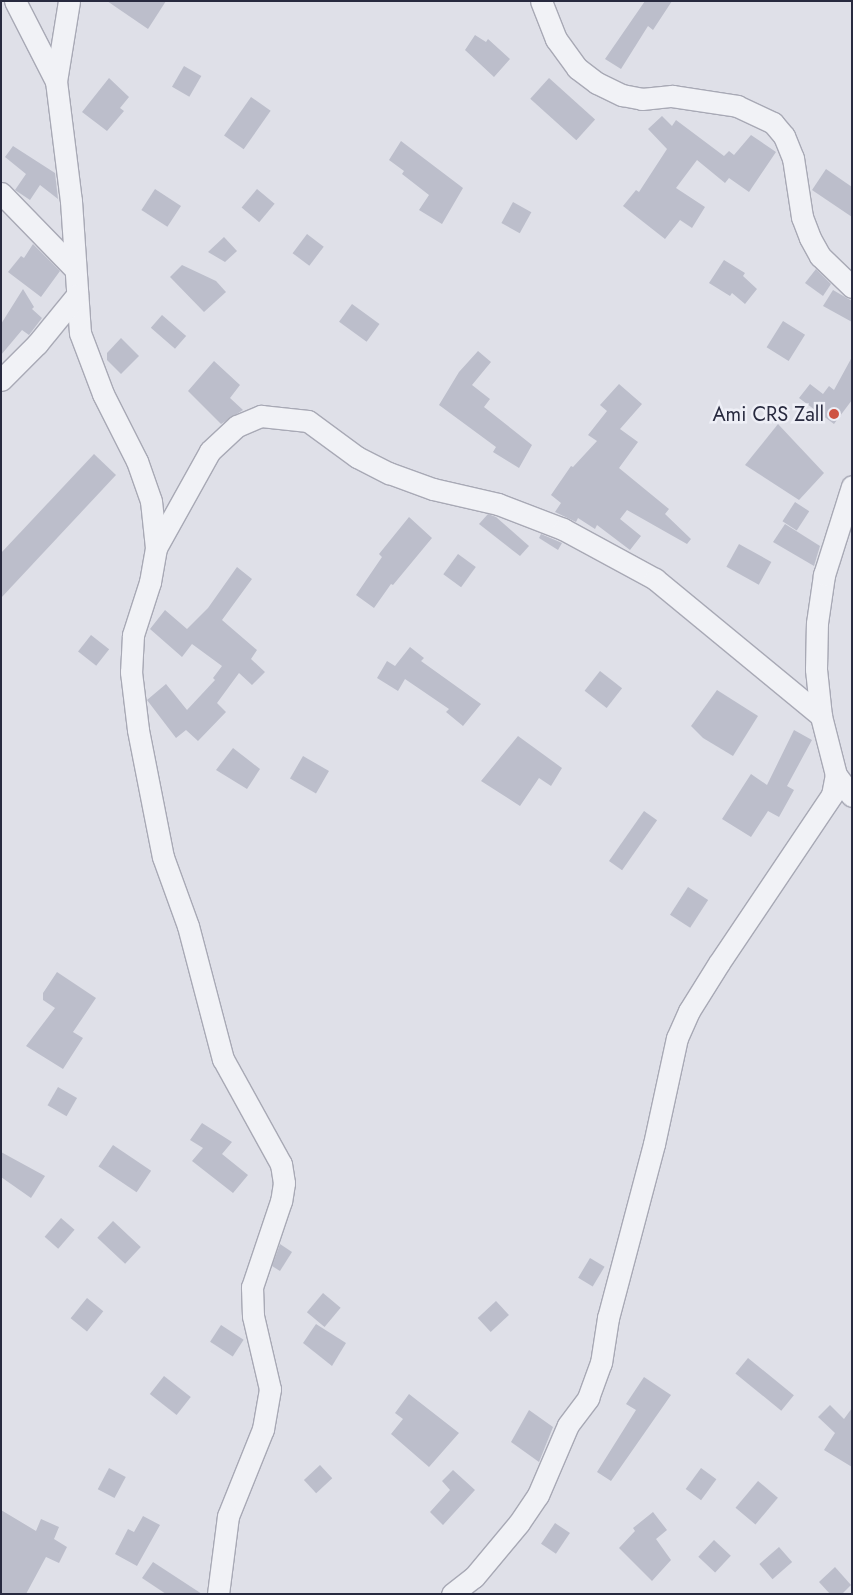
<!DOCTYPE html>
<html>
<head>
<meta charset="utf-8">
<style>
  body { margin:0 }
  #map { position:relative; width:853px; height:1595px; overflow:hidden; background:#dfe0e8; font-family:Jost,sans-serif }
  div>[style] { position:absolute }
  .building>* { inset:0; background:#bcbecb; transform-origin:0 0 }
  .roads { filter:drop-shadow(1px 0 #a8a9b5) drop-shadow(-1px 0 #a8a9b5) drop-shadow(0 1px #a8a9b5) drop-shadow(0 -1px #a8a9b5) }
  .minor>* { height:21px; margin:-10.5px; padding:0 10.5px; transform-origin:10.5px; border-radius:10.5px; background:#f1f2f6 }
  .dots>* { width:14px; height:14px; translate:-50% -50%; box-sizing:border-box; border:2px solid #eeeff6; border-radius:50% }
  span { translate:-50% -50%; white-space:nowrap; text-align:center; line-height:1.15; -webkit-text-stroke:5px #eeeff6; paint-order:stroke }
  .poi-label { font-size:20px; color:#282a3f }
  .right { translate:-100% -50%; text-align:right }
  .frame { position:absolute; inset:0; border:2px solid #282a3f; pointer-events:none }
</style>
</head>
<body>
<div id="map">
  <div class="building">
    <i style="clip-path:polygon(107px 1px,166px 1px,148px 29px)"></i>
    <i style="clip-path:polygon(645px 1px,672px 1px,653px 30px,648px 26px,621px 69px,605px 59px)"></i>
    <i style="clip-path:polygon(475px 35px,486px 42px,488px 39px,510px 59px,494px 77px,465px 50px)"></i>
    <i style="left:184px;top:66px;width:20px;height:24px;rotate:30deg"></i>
    <i style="clip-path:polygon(109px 78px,129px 97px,120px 108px,124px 111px,107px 131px,82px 112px)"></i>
    <i style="left:549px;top:78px;width:62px;height:28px;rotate:42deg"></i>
    <i style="left:251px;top:97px;width:24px;height:47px;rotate:35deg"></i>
    <i style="clip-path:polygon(662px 116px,672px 126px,676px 120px,724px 156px,729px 151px,734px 155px,751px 135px,776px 152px,749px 192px,729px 178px,725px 183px,697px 160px,676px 188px,705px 207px,692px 228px,680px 220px,665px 239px,623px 206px,636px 190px,639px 192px,667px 149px,648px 129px)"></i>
    <i style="clip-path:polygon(401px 141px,463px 188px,442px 224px,419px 210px,429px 195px,402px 174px,404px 171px,389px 160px)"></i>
    <i style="clip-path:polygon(13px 146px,55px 173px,58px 199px,40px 185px,30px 200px,15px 190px,26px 174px,5px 157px)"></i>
    <i style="clip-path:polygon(826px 169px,852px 187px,852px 217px,812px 190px)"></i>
    <i style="left:155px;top:189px;width:31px;height:25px;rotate:33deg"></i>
    <i style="left:257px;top:189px;width:23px;height:24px;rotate:40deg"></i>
    <i style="left:513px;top:202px;width:21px;height:24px;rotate:29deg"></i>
    <i style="left:307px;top:234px;width:21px;height:24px;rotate:37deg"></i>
    <i style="clip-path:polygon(224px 237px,237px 251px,225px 262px,208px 252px)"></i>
    <i style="clip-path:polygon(33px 244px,60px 271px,41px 297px,8px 272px,21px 256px,24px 258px)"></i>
    <i style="clip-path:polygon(724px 260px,745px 273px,743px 276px,757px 289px,745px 304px,732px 293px,730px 296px,709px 283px)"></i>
    <i style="clip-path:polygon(182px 265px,216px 281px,226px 292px,204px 312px,170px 277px)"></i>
    <i style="clip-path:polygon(816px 269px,831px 284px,823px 296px,805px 283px)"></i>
    <i style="clip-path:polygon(23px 289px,34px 307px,32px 309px,42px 318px,29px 335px,22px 330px,1px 355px,1px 324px)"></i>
    <i style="clip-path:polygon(833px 290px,852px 301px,852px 322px,823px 306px)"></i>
    <i style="left:352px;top:304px;width:34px;height:22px;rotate:36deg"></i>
    <i style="left:162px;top:315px;width:32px;height:17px;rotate:41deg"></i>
    <i style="left:783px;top:321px;width:26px;height:31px;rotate:32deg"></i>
    <i style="clip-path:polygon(121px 338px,139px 356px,121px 374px,107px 360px,107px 353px)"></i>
    <i style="clip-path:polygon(478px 351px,491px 362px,472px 385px,490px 399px,484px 407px,532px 445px,519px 468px,493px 452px,496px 447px,439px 405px,459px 372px)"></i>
    <i style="clip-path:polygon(852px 357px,852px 400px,834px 424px,799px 398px,810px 384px,823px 394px,829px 386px,834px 390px)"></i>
    <i style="clip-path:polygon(214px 361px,240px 385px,230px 398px,243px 410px,221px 424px,188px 391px)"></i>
    <i style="clip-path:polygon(619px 384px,642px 404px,620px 429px,638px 442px,619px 468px,669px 509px,665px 514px,691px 539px,687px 544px,627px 510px,620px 519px,641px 536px,630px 550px,597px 525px,595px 529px,578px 518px,576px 522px,555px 512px,561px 503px,551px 495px,571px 466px,573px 467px,597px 441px,588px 435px,607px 411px,600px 405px)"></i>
    <i style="clip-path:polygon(778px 424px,824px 473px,799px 500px,745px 465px)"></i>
    <i style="clip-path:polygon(94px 454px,116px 475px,1px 598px,1px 553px)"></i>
    <i style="left:795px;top:502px;width:17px;height:23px;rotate:33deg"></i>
    <i style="clip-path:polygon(488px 514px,496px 517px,529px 546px,520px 556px,479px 524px)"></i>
    <i style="clip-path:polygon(409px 517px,432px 538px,393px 585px,391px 584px,374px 608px,356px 595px,382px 557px,379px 554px)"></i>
    <i style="clip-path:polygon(785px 524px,820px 546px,814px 566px,773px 542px)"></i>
    <i style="clip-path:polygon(541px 534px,562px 543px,558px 550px,539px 538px)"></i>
    <i style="left:739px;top:544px;width:37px;height:26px;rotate:29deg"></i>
    <i style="left:458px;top:554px;width:22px;height:25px;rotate:36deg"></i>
    <i style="clip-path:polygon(237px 567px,252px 579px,222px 620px,257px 650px,251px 659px,265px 672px,252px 685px,239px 673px,217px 703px,226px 712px,198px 741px,186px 730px,176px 738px,147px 700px,166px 684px,187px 710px,215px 680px,213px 678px,222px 666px,192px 644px,182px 657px,150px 629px,165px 610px,187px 629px,208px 608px)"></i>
    <i style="left:91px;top:635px;width:23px;height:21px;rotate:38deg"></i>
    <i style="clip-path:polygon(410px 647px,424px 658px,421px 661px,481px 704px,463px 726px,446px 712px,449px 709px,405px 679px,398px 691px,377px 678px,387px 661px,395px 666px)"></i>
    <i style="left:600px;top:671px;width:28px;height:25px;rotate:38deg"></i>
    <i style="clip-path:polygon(717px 690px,758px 716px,733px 756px,703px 738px,691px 726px)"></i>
    <i style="clip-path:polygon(794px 730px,812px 740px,787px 786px,794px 790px,779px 817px,768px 811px,751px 837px,722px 819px,751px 774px,767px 785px)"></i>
    <i style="clip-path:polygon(518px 736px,562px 768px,551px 786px,539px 778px,520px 806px,481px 781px)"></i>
    <i style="clip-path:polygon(233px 748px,260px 769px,247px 789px,216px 770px)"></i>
    <i style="left:303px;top:756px;width:30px;height:26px;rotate:30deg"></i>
    <i style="left:644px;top:811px;width:16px;height:61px;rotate:35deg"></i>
    <i style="left:688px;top:887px;width:24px;height:33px;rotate:33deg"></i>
    <i style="clip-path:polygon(57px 972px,96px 998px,73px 1032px,83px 1038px,63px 1069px,26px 1046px,55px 1008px,43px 1000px,43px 993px)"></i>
    <i style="left:58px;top:1087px;width:22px;height:21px;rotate:30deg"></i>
    <i style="clip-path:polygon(202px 1123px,232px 1142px,222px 1154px,248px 1175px,233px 1193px,192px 1161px,203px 1148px,190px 1140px)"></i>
    <i style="left:113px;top:1145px;width:46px;height:26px;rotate:34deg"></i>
    <i style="clip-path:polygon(1px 1152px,45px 1176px,31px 1198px,1px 1177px)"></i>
    <i style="left:61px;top:1218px;width:18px;height:25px;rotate:41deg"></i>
    <i style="left:113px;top:1221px;width:38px;height:23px;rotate:43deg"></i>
    <i style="clip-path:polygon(280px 1244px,292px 1252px,280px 1271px,272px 1266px)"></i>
    <i style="left:590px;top:1258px;width:17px;height:23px;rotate:31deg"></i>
    <i style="left:323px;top:1293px;width:23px;height:25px;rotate:40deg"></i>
    <i style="left:87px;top:1298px;width:21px;height:26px;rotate:39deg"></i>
    <i style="left:496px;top:1301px;width:19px;height:25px;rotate:47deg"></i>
    <i style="clip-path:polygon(316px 1324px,346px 1343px,332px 1366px,303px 1343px)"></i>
    <i style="left:221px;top:1325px;width:27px;height:20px;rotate:33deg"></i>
    <i style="left:748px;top:1358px;width:59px;height:20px;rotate:39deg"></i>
    <i style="left:164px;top:1376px;width:34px;height:23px;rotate:38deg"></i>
    <i style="clip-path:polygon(644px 1377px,671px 1395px,611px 1481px,597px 1472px,636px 1410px,626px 1404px)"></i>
    <i style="clip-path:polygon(409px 1394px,459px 1433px,429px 1467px,391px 1434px,403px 1419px,395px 1413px)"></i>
    <i style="clip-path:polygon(830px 1405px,844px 1419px,852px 1408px,852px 1467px,824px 1450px,835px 1433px,818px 1417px)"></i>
    <i style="clip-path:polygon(529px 1410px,553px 1427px,539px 1462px,511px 1442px)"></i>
    <i style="left:320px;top:1465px;width:18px;height:22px;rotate:47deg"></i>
    <i style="left:109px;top:1468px;width:19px;height:24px;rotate:28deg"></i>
    <i style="left:701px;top:1468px;width:19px;height:26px;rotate:36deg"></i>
    <i style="clip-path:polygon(453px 1470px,475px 1490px,443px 1525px,430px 1512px,450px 1490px,442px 1481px)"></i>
    <i style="left:758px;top:1481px;width:26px;height:35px;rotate:40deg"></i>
    <i style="clip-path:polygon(1px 1510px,36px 1531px,41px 1519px,59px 1527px,54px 1539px,67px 1547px,59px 1563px,46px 1557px,26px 1594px,1px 1594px)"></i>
    <i style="clip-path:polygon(653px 1512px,667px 1530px,656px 1539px,671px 1560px,652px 1581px,619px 1548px,635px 1531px,633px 1528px)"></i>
    <i style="clip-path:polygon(143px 1516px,160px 1525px,137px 1566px,115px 1554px,128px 1529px,134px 1532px)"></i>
    <i style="left:555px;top:1523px;width:18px;height:25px;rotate:34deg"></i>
    <i style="left:714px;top:1540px;width:23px;height:23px;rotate:43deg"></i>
    <i style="left:779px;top:1547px;width:20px;height:26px;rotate:49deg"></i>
    <i style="clip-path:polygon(153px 1562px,202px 1594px,166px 1594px,142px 1578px)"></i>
    <i style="clip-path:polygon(835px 1567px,851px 1585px,842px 1594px,830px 1594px,819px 1582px)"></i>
  </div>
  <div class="roads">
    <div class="minor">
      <i style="left:15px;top:1px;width:90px;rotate:62.9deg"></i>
      <i style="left:69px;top:1px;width:81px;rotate:99.2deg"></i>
      <i style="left:56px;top:81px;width:121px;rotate:82.9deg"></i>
      <i style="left:71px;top:201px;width:132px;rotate:86.1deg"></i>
      <i style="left:80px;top:333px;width:65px;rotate:69.3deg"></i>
      <i style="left:103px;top:394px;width:75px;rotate:63.1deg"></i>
      <i style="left:137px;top:461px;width:42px;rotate:70.7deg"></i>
      <i style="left:151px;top:501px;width:47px;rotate:83.9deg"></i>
      <i style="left:156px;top:548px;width:35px;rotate:100deg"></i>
      <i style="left:150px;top:582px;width:56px;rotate:107.8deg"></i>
      <i style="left:133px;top:635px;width:37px;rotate:93deg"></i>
      <i style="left:131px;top:672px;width:58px;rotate:83.1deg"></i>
      <i style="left:138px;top:730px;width:129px;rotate:78.9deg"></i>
      <i style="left:163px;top:857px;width:73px;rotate:70.1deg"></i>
      <i style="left:188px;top:926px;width:138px;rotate:75.3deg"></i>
      <i style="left:223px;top:1059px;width:120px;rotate:61.1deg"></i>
      <i style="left:281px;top:1164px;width:19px;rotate:81deg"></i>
      <i style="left:284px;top:1183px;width:18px;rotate:99deg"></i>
      <i style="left:281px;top:1201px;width:91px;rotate:108.6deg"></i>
      <i style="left:252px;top:1287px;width:29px;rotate:88deg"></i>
      <i style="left:253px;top:1316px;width:75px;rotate:76.9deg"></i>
      <i style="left:270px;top:1389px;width:41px;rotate:99.9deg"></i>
      <i style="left:263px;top:1429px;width:94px;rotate:111.9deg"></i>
      <i style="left:228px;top:1516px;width:79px;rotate:97.3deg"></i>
      <i style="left:541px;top:1px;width:41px;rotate:68.5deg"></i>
      <i style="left:556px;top:39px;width:36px;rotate:54deg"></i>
      <i style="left:577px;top:68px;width:25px;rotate:37deg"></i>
      <i style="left:597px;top:83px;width:28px;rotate:26deg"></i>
      <i style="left:622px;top:95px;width:20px;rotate:11deg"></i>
      <i style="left:642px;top:99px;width:30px;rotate:-6deg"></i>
      <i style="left:672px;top:96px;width:66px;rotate:8.7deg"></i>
      <i style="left:737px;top:106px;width:40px;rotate:25deg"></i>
      <i style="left:773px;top:123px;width:17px;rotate:50deg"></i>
      <i style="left:784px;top:136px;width:24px;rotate:68deg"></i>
      <i style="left:793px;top:158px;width:60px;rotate:81.3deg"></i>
      <i style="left:802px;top:217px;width:22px;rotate:69deg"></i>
      <i style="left:810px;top:238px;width:21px;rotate:61deg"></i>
      <i style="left:820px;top:256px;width:45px;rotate:44.1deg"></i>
      <i style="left:1px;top:193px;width:106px;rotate:45.8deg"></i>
      <i style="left:1px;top:380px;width:51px;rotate:-45deg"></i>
      <i style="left:37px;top:344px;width:63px;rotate:-50.8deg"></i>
      <i style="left:156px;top:548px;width:111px;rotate:-60.9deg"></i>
      <i style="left:210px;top:451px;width:37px;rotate:-43deg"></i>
      <i style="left:237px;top:426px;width:26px;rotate:-23deg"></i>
      <i style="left:261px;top:416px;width:47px;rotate:6.1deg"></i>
      <i style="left:308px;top:421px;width:61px;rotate:36.3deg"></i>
      <i style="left:357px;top:457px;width:36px;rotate:27deg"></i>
      <i style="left:389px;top:473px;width:47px;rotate:20deg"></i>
      <i style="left:433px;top:489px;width:67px;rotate:13deg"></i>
      <i style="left:498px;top:504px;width:70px;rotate:21deg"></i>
      <i style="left:563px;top:529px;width:105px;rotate:28.5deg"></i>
      <i style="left:655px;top:579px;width:215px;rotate:39.5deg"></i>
      <i style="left:836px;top:775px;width:26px;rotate:53deg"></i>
      <i style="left:452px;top:1594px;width:28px;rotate:-38deg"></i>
      <i style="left:474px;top:1577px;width:70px;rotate:-50.2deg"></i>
      <i style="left:519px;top:1523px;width:34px;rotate:-56deg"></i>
      <i style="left:538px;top:1495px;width:76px;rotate:-66.8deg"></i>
      <i style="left:568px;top:1425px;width:34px;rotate:-53deg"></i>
      <i style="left:588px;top:1398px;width:37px;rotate:-70deg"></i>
      <i style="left:601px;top:1363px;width:46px;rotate:-81.2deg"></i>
      <i style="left:608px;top:1318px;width:180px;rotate:-75.2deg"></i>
      <i style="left:654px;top:1144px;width:108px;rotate:-77.8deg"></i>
      <i style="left:677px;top:1038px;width:30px;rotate:-66deg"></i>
      <i style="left:689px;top:1011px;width:57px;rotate:-58deg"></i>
      <i style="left:719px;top:963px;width:202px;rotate:-56.1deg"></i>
      <i style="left:832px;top:795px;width:20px;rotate:-79deg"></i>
      <i style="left:836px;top:775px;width:61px;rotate:-104.3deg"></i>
      <i style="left:821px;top:716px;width:47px;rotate:-96.1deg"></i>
      <i style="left:816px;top:669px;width:46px;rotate:-88.8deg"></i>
      <i style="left:817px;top:623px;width:49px;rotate:-81.7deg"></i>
      <i style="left:824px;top:575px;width:93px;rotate:-72.5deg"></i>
    </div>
  </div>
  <div class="dots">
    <i style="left:834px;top:414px;background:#ce5343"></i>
  </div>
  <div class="poi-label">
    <span class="right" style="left:824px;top:414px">Ami CRS Zall</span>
  </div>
  <div class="frame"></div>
</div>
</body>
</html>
